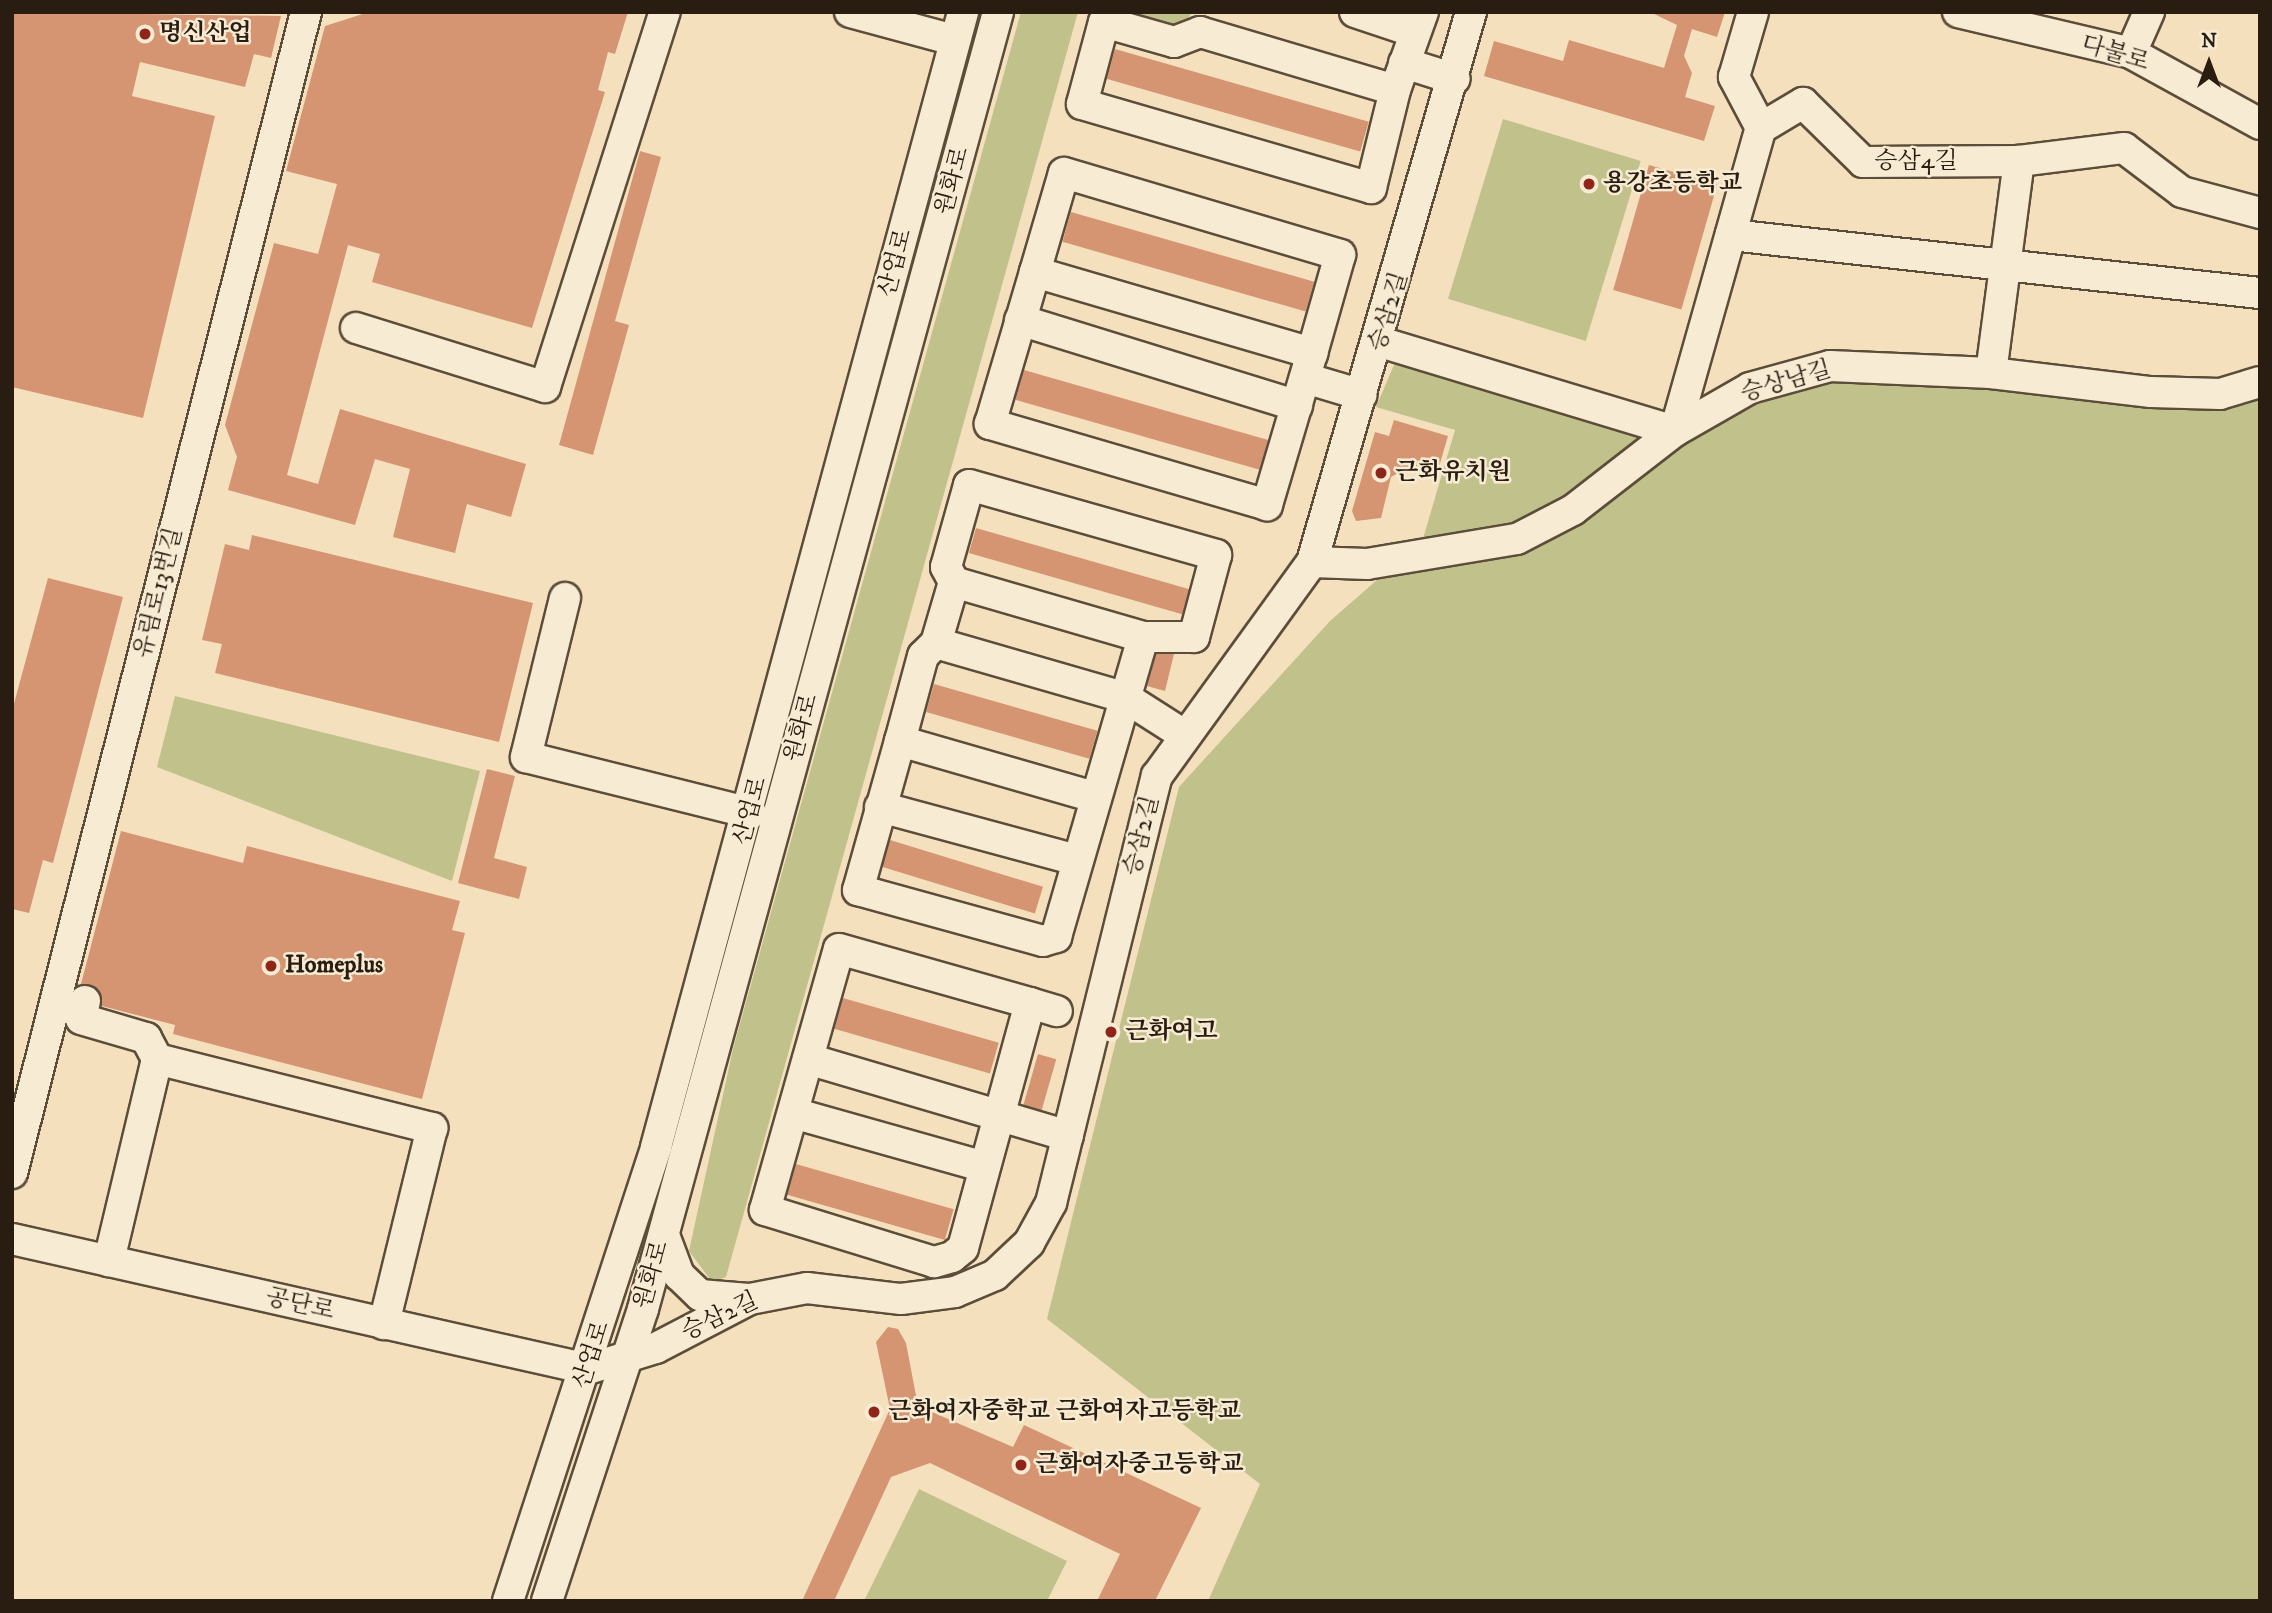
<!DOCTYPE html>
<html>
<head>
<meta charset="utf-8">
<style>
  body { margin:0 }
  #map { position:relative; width:2272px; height:1613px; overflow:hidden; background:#f4e0bc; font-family:"IM FELL DW Pica","Noto Serif KR",serif }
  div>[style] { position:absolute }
  .green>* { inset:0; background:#c1c18c; transform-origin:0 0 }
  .building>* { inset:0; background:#d59573; transform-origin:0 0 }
  .roads { filter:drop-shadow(2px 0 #5c4d3b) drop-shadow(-2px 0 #5c4d3b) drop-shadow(0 2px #5c4d3b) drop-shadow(0 -2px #5c4d3b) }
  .minor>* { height:30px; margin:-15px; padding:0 15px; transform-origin:15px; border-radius:15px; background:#f8ebd3 }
  .dots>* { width:19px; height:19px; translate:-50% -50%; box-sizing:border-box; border:4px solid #f8ebd3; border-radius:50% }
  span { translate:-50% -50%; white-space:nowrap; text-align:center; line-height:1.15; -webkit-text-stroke:5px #f8ebd3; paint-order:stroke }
  .poi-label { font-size:24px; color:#291c10; font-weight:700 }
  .left { translate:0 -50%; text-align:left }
  .street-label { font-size:24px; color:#291c10 }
  .frame { position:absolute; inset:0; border:14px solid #291c10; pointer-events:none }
  .north { position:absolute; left:2174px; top:28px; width:70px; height:70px; -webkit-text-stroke:5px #f8ebd3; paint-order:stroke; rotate:0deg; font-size:19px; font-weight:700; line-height:28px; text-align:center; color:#291c10 }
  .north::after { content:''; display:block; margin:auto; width:24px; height:32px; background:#291c10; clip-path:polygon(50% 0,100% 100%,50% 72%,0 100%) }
</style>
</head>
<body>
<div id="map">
  <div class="green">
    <i style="clip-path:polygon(1021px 12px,1078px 12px,726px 1277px,712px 1282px,689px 1251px,733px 1049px)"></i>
    <i style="clip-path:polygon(1121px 12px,1191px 12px,1184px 33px)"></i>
    <i style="left:1503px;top:119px;width:144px;height:188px;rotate:17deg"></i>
    <i style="clip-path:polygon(1397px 358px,1634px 426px,1638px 454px,1567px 503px,1503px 529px,1422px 542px,1455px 430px,1376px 407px)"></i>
    <i style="clip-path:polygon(1818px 375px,2260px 383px,2260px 1601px,1208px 1601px,1260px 1484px,1047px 1319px,1179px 787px,1330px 621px,1385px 573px,1523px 546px,1751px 392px)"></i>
    <i style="clip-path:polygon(175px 696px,480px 771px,452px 881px,157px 767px)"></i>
    <i style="clip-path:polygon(919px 1489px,1067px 1561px,1047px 1601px,864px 1601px)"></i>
  </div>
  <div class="building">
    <i style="clip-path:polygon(12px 12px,281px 16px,271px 58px,254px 54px,245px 87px,140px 62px,132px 96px,215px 116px,143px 418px,12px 387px)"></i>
    <i style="clip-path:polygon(369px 12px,628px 12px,615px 54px,608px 52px,598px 90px,605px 92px,532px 328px,372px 282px,380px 254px,348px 245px,287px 475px,318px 484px,340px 409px,526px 464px,511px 517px,467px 504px,455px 553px,393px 537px,410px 469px,375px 459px,355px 525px,228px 490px,237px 457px,225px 425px,274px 243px,318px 254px,337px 184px,286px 171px,325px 26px)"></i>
    <i style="clip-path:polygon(1650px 12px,1725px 12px,1717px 37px,1692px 29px,1684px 56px,1692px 73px,1685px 97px,1715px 106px,1704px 141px,1484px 76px,1494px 41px,1563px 61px,1569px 40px,1664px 68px,1677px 25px)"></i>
    <i style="left:1115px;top:49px;width:264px;height:31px;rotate:16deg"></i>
    <i style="clip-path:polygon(640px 151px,661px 157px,615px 321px,629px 325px,593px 455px,559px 445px)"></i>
    <i style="left:1649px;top:165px;width:71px;height:130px;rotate:16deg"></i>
    <i style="left:1071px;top:212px;width:253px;height:31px;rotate:16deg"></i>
    <i style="left:1024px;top:370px;width:254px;height:31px;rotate:16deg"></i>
    <i style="clip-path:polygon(1394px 420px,1448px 436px,1436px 477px,1407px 468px,1391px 477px,1381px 518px,1356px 521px,1352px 511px,1375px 432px,1389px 436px)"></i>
    <i style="left:976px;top:528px;width:222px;height:26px;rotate:16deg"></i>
    <i style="clip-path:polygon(252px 535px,533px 603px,499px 742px,215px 673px,222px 644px,202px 640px,225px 544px,249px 550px)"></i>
    <i style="clip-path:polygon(48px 578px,123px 597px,53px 863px,43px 860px,29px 913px,12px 909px,12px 711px)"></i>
    <i style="clip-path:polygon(1156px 654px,1174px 654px,1165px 691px,1147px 686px)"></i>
    <i style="left:934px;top:684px;width:170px;height:29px;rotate:16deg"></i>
    <i style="clip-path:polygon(487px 769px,515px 776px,494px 858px,527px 867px,519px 899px,458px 883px)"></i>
    <i style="clip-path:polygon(121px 831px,243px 863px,247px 846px,460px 901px,452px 930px,465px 933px,422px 1099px,173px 1034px,175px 1025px,102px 1006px,97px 989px,81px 984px)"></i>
    <i style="left:890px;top:840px;width:160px;height:28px;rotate:17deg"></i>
    <i style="left:843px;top:998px;width:162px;height:32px;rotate:16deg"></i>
    <i style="left:1038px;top:1054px;width:19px;height:53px;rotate:16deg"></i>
    <i style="left:796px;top:1164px;width:164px;height:32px;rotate:16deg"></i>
    <i style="clip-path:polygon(888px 1327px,898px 1329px,906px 1343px,918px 1406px,1013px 1447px,1024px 1425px,1201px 1508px,1155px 1601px,1097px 1601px,1120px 1554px,930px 1463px,891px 1477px,834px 1601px,802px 1601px,890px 1409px,876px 1342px)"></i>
  </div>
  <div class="roads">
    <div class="minor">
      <i style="left:850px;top:12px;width:108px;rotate:15.1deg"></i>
      <i style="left:1355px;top:12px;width:60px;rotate:18.4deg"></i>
      <i style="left:1958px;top:12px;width:178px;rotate:13.3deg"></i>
      <i style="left:2131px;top:53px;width:147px;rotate:28.8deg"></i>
      <i style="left:2131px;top:53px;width:45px;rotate:-66.3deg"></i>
      <i style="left:1404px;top:63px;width:53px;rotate:17.4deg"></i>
      <i style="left:1395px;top:90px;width:101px;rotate:103.8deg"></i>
      <i style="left:1371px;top:188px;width:301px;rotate:-163.8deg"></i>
      <i style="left:1082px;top:104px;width:85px;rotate:-75deg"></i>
      <i style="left:1104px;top:22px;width:73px;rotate:15.9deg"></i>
      <i style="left:1174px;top:42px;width:28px;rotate:-21deg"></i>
      <i style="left:1200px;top:32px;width:203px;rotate:16.6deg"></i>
      <i style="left:1395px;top:90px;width:83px;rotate:-70.3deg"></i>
      <i style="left:1761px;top:128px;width:49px;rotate:-30.8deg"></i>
      <i style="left:1803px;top:103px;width:84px;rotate:44.5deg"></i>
      <i style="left:1863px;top:162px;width:156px;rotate:-0.4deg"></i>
      <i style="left:2019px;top:161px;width:106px;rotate:-7.1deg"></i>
      <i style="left:2124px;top:148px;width:73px;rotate:37.2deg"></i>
      <i style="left:2182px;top:192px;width:81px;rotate:15.1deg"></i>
      <i style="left:1731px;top:235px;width:532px;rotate:6.26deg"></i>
      <i style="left:1035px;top:272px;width:289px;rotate:16.3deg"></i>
      <i style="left:1312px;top:353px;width:159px;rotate:106.5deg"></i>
      <i style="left:1267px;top:505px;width:289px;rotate:-163.7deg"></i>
      <i style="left:990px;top:424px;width:159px;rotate:-73.5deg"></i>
      <i style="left:1035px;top:272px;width:103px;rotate:-73.7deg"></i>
      <i style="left:1064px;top:173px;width:288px;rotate:16.5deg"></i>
      <i style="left:1340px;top:255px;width:102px;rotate:105.9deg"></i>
      <i style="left:1020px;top:320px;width:290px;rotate:17.2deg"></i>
      <i style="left:356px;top:328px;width:198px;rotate:17.3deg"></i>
      <i style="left:545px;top:387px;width:394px;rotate:-72.3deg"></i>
      <i style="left:1380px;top:342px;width:308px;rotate:16.8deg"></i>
      <i style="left:1675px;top:431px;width:315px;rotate:-74.2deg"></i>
      <i style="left:1761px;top:128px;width:58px;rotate:-117.9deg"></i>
      <i style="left:1734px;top:77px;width:68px;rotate:-73.7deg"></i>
      <i style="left:1991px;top:373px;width:214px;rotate:-82.5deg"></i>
      <i style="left:1305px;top:378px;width:59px;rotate:16.6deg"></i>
      <i style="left:1312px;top:562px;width:55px;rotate:2.1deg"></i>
      <i style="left:1367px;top:564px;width:152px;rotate:-9.5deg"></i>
      <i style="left:1517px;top:539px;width:63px;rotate:-27.4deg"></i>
      <i style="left:1573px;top:510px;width:129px;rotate:-37.8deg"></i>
      <i style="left:1675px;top:431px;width:86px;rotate:-29.8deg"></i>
      <i style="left:1750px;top:388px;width:83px;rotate:-15.4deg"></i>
      <i style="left:1830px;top:366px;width:161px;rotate:2.5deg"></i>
      <i style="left:1991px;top:373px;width:161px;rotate:6.8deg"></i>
      <i style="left:2151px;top:392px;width:69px;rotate:1.7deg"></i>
      <i style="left:2220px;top:394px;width:42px;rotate:-16.7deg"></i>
      <i style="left:954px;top:582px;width:64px;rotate:106.4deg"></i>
      <i style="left:936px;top:643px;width:198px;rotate:16.1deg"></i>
      <i style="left:1126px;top:698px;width:69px;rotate:32.5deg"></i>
      <i style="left:565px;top:598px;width:164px;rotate:103.8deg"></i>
      <i style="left:526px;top:757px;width:232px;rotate:14deg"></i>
      <i style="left:936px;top:643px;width:18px;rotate:135deg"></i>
      <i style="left:923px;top:656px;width:88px;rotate:105.1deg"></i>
      <i style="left:900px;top:741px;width:202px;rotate:16.1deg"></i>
      <i style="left:900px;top:741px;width:155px;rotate:105.7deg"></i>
      <i style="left:858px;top:890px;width:192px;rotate:15.4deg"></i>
      <i style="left:1043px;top:941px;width:14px;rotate:-17deg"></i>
      <i style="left:1056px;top:937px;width:312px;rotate:-73.8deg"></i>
      <i style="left:1143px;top:637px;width:197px;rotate:-163.8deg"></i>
      <i style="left:954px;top:582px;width:17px;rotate:-118deg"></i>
      <i style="left:946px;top:567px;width:85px;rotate:-74.3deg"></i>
      <i style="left:969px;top:485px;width:257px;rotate:15.8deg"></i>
      <i style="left:1216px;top:555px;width:85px;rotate:105deg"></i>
      <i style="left:1194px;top:637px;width:51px;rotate:180deg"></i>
      <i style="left:880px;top:807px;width:203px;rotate:15.1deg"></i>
      <i style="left:85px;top:1001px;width:18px;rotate:103deg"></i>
      <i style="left:81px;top:1019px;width:68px;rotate:16.3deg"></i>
      <i style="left:146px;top:1038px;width:24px;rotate:62deg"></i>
      <i style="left:157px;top:1059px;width:208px;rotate:103.4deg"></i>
      <i style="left:1030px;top:1003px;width:254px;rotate:105.3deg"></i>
      <i style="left:963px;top:1248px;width:14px;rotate:141deg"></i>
      <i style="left:952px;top:1257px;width:19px;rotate:164deg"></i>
      <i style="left:934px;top:1262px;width:177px;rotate:-162.9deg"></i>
      <i style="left:765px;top:1210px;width:271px;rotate:-74.2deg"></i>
      <i style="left:839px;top:949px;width:198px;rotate:15.8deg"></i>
      <i style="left:1030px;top:1003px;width:28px;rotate:17deg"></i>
      <i style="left:157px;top:1059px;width:284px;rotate:14.1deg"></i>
      <i style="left:432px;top:1128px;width:202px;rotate:103.8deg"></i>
      <i style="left:808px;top:1059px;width:271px;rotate:16.5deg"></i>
      <i style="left:793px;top:1113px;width:199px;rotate:15.7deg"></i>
      <i style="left:12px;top:1173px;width:1198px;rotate:-75.79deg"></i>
      <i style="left:664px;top:1235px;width:43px;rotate:69.4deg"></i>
      <i style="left:679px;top:1275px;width:29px;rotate:44deg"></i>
      <i style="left:700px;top:1295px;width:49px;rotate:4.7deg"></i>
      <i style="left:12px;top:1239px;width:590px;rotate:12.72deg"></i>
      <i style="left:588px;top:1369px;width:71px;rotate:-17.2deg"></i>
      <i style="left:656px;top:1348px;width:106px;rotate:-27.5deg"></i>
      <i style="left:750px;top:1299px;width:58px;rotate:-10.9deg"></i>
      <i style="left:807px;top:1288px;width:95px;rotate:6.7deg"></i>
      <i style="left:901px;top:1299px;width:54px;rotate:-7.4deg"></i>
      <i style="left:955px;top:1292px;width:43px;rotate:-23deg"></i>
      <i style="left:995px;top:1275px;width:47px;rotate:-43.3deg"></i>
      <i style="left:1029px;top:1243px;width:46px;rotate:-61.2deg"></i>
      <i style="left:1051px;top:1203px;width:440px;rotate:-76.1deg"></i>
      <i style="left:1157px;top:776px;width:264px;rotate:-54.1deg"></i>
      <i style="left:1312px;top:562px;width:573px;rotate:-73.88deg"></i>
      <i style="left:508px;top:1601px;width:478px;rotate:-71.9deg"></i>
      <i style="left:656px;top:1147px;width:1176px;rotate:-74.86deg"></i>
      <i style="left:547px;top:1601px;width:307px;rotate:-71.8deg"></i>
      <i style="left:643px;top:1309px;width:1345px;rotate:-74.69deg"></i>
    </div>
  </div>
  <div class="dots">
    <i style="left:145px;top:34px;background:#8f2418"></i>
    <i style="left:1589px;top:184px;background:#8f2418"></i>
    <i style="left:1381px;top:473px;background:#8f2418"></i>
    <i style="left:271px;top:966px;background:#8f2418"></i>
    <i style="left:1111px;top:1032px;background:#8f2418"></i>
    <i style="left:874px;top:1412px;background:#8f2418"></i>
    <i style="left:1021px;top:1465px;background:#8f2418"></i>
  </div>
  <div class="poi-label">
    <span class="left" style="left:159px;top:34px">명신산업</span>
    <span class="left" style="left:1603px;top:184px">용강초등학교</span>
    <span class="left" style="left:1395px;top:473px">근화유치원</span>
    <span class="left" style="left:285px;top:966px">Homeplus</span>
    <span class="left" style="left:1125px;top:1032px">근화여고</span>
    <span class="left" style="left:888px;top:1412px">근화여자중학교 근화여자고등학교</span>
    <span class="left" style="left:1035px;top:1465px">근화여자중고등학교</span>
  </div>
  <div class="street-label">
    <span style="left:2115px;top:54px;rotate:17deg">다불로</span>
    <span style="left:1916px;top:162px">승삼4길</span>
    <span style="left:953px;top:181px;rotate:-75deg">원화로</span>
    <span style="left:896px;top:263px;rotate:-75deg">산업로</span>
    <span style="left:1389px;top:312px;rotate:-73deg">승삼2길</span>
    <span style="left:1786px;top:382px;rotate:-16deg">승상남길</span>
    <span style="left:159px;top:593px;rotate:-76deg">유림로13번길</span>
    <span style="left:802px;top:728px;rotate:-75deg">원화로</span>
    <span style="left:751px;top:811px;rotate:-75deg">산업로</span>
    <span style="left:1142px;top:836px;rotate:-76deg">승삼2길</span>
    <span style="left:652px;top:1275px;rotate:-74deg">원화로</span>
    <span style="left:300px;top:1305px;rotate:13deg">공단로</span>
    <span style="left:720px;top:1317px;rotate:-25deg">승삼2길</span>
    <span style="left:592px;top:1355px;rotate:-72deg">산업로</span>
  </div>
  <div class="frame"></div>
  <div class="north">N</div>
</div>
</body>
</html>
